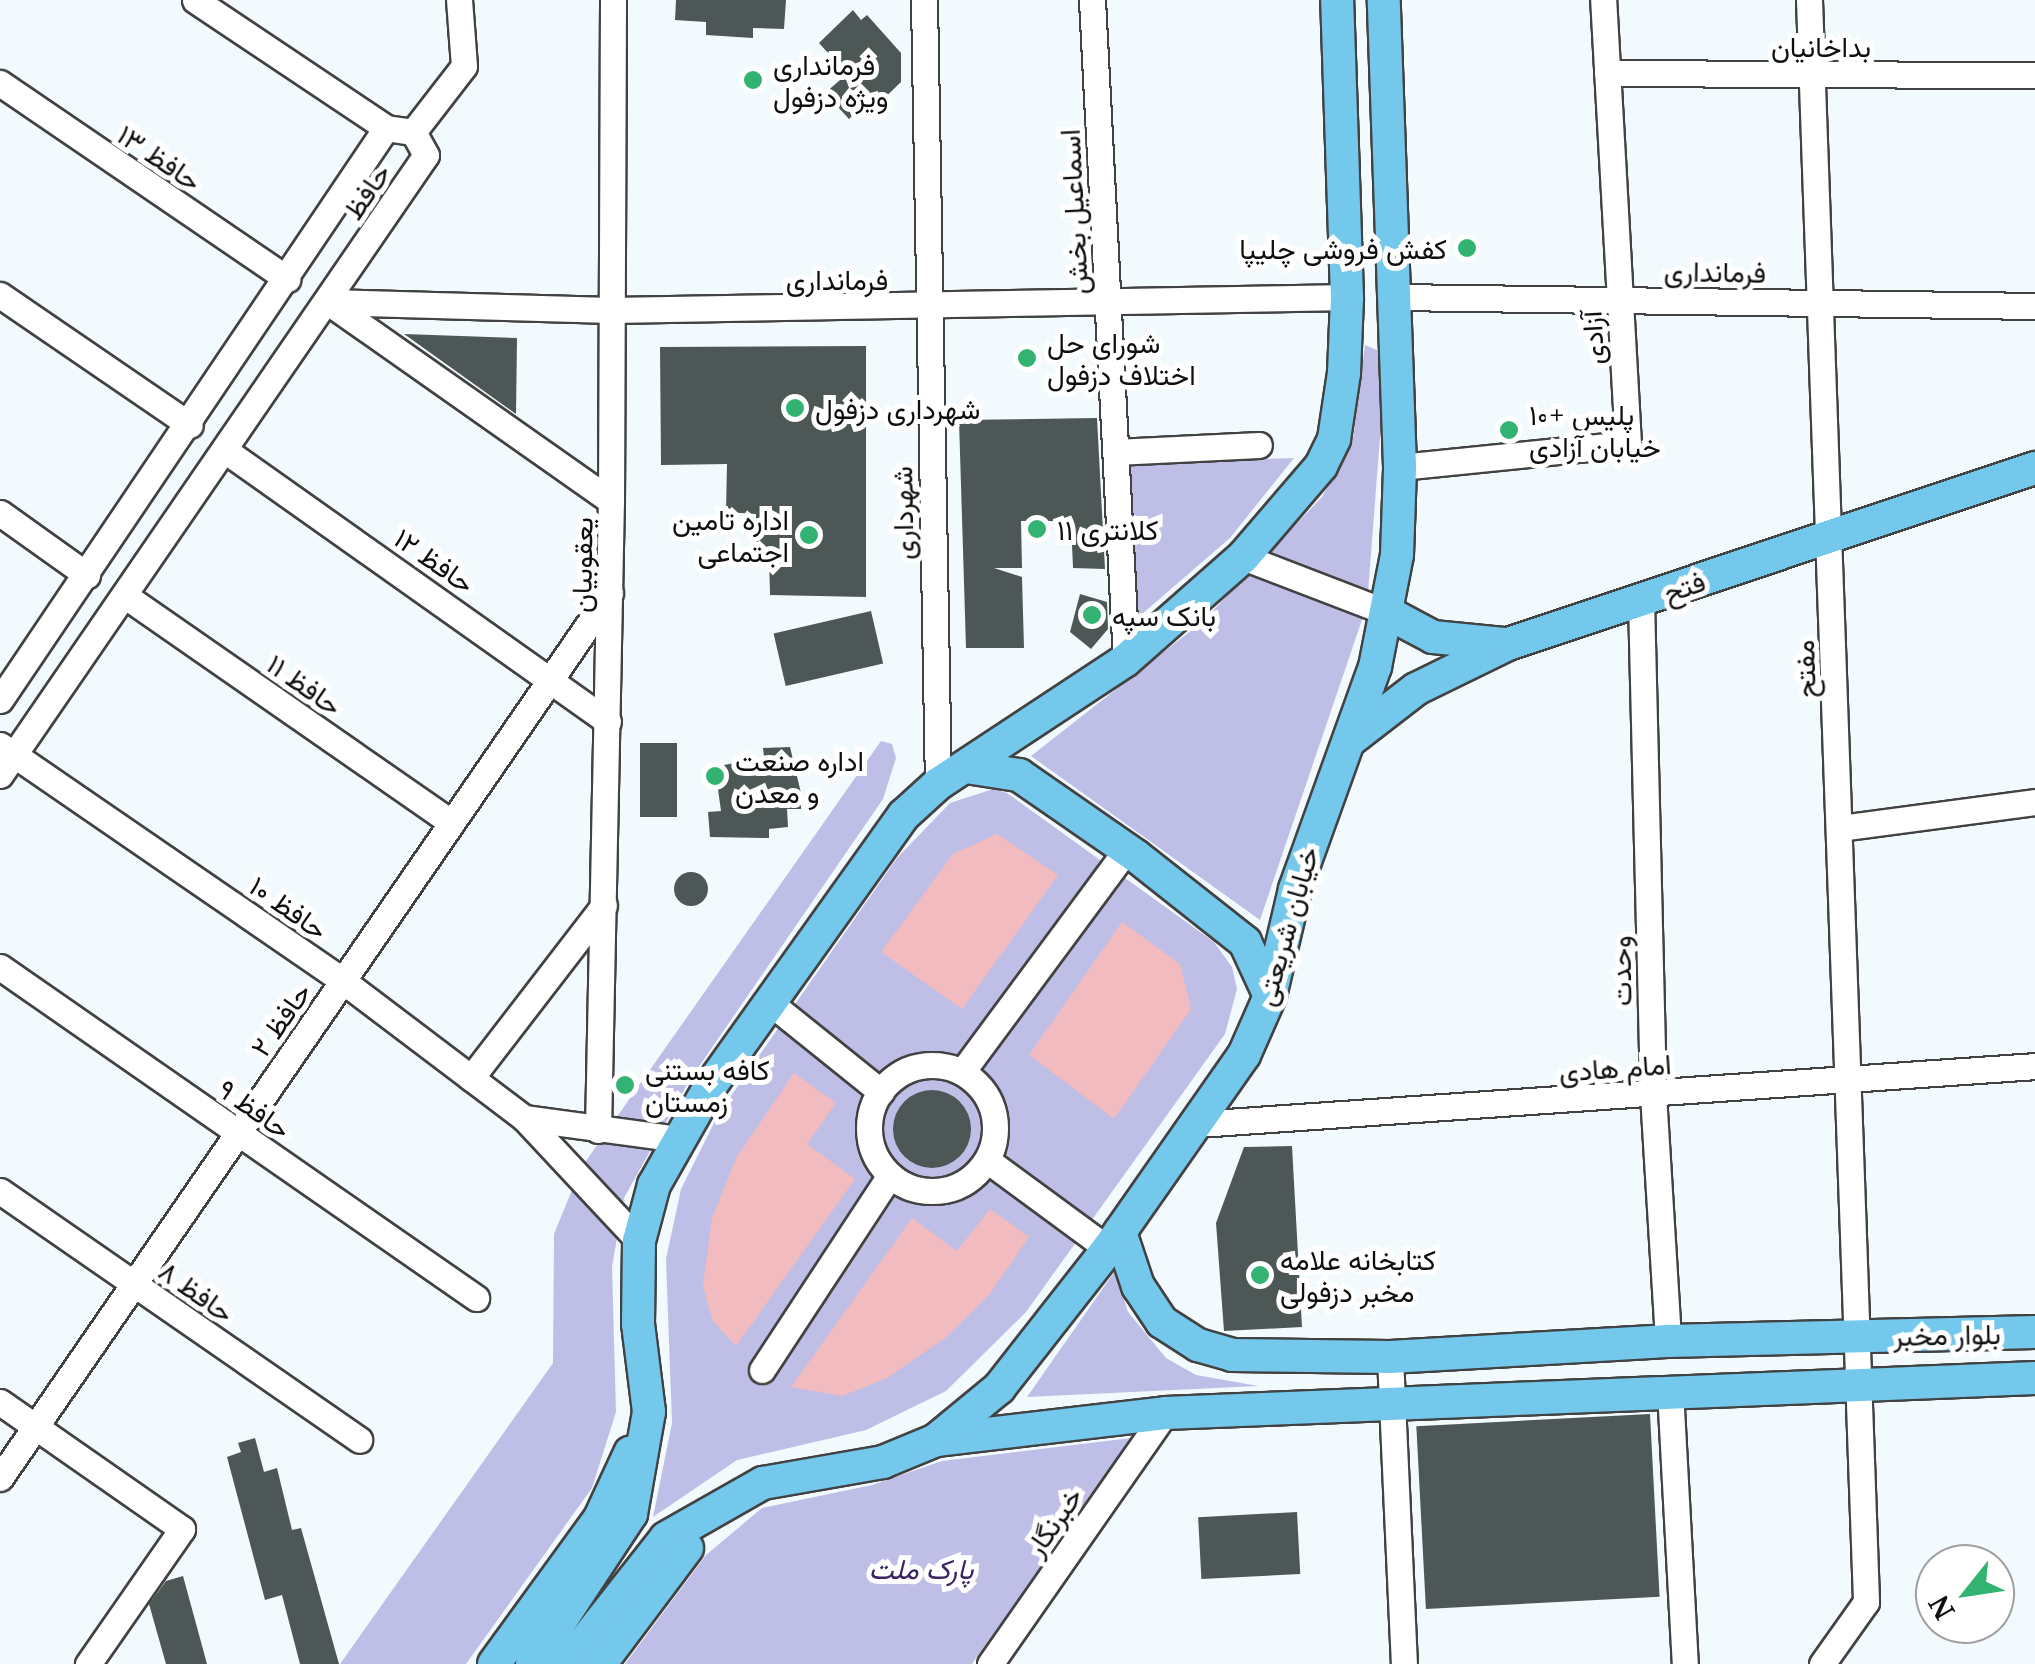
<!DOCTYPE html>
<html>
<head>
<meta charset="utf-8">
<style>
  body { margin:0 }
  #map { position:relative; width:2035px; height:1664px; overflow:hidden; background:#f2fafe; font-family:"Noto Serif",Vazirmatn,serif }
  div>[style] { position:absolute }
  .green>* { inset:0; background:#bfbee6 }
  .water>* { inset:0; background:#f1bbc0 }
  .building>* { inset:0; background:#4c5756; transform-origin:0 0 }
  .round { border-radius:50% }
  .roads { filter:drop-shadow(2px 0 #424242) drop-shadow(-2px 0 #424242) drop-shadow(0 2px #424242) drop-shadow(0 -2px #424242) }
  .minor>* { height:25px; margin:-12.5px; padding:0 12.5px; transform-origin:12.5px; border-radius:12.5px; background:#fff }
  .minor>.ring { margin:-12.5px; padding:0; box-sizing:content-box; background:none; border:25px solid #fff; border-radius:50% }
  .major>* { height:32px; margin:-16px; padding:0 16px; transform-origin:16px; border-radius:16px; background:#74c8ec }
  .dots>* { width:28px; height:28px; translate:-50% -50%; box-sizing:border-box; border:5px solid #fff; border-radius:50% }
  span { translate:-50% -50%; white-space:nowrap; text-align:center; line-height:1.15; -webkit-text-stroke:10px #fff; paint-order:stroke }
  .street-label { font-size:28px; color:#0f0f0f }
  .poi-label { font-size:28px; color:#0f0f0f }
  .left { translate:0 -50%; text-align:left }
  .right { translate:-100% -50%; text-align:right }
  .park-label { font-size:28px; color:#392562; font-style:italic }
  .north { position:absolute; left:1915px; top:1544px; width:100px; height:100px; box-sizing:border-box; background:#fff; border:2px solid #9f9f9f; border-radius:50%; rotate:240deg; font-size:28px; font-weight:700; line-height:40px; text-align:center; color:#0f0f0f }
  .north::after { content:''; display:block; margin:auto; width:35px; height:45px; background:#33b372; clip-path:polygon(50% 0,100% 100%,50% 72%,0 100%) }
</style>
</head>
<body>
<div id="map">
  <div class="green">
    <i style="clip-path:polygon(1365px 345px,1379px 351px,1381px 425px,1367px 605px,1260px 920px,1031px 756px,1202px 622px,1322px 497px,1353px 439px)"></i>
    <i style="clip-path:polygon(1294px 458px,1230px 538px,1134px 621px,1128px 464px)"></i>
    <i style="clip-path:polygon(881px 741px,892px 744px,896px 758px,883px 799px,689px 1081px,624px 1198px,612px 1267px,616px 1412px,592px 1488px,466px 1664px,340px 1664px,553px 1363px,554px 1234px,581px 1168px)"></i>
    <i style="clip-path:polygon(993px 789px,1007px 793px,1214px 942px,1232px 967px,1237px 989px,1225px 1034px,1026px 1312px,946px 1391px,866px 1430px,737px 1460px,653px 1517px,672px 1423px,666px 1259px,681px 1189px,719px 1113px,897px 858px,950px 803px)"></i>
    <i style="clip-path:polygon(1115px 1271px,1128px 1312px,1166px 1358px,1196px 1375px,1258px 1386px,1027px 1397px)"></i>
    <i style="clip-path:polygon(1131px 1438px,972px 1664px,625px 1664px,706px 1555px,762px 1508px,872px 1485px,942px 1461px)"></i>
  </div>
  <div class="water">
    <i style="clip-path:polygon(997px 834px,1058px 875px,962px 1009px,881px 952px,953px 854px)"></i>
    <i style="clip-path:polygon(1122px 922px,1180px 964px,1191px 1009px,1114px 1119px,1029px 1055px)"></i>
    <i style="clip-path:polygon(794px 1073px,836px 1103px,807px 1144px,855px 1179px,736px 1346px,712px 1320px,703px 1285px,712px 1218px,736px 1158px)"></i>
    <i style="clip-path:polygon(990px 1209px,1029px 1237px,989px 1295px,945px 1338px,887px 1378px,842px 1396px,791px 1387px,912px 1218px,957px 1251px)"></i>
  </div>
  <div class="building">
    <i style="clip-path:polygon(676px 0,786px 0,784px 29px,753px 28px,753px 38px,706px 35px,706px 22px,675px 20px)"></i>
    <i style="clip-path:polygon(853px 10px,861px 20px,867px 15px,901px 53px,901px 82px,870px 112px,863px 105px,849px 119px,825px 93px,847px 74px,819px 43px)"></i>
    <i style="clip-path:polygon(404px 334px,517px 338px,516px 414px)"></i>
    <i style="clip-path:polygon(866px 346px,866px 597px,770px 595px,769px 555px,756px 553px,756px 514px,726px 512px,727px 464px,661px 465px,660px 347px)"></i>
    <i style="clip-path:polygon(1097px 418px,1105px 569px,1073px 568px,1071px 521px,1021px 521px,1022px 568px,994px 568px,1022px 577px,1024px 648px,966px 648px,959px 420px)"></i>
    <i style="clip-path:polygon(1080px 594px,1107px 602px,1108px 629px,1091px 649px,1070px 632px)"></i>
    <i style="left:871px;top:611px;width:54px;height:100px;rotate:77deg"></i>
    <i style="left:640px;top:743px;width:37px;height:74px"></i>
    <i style="clip-path:polygon(790px 747px,801px 793px,801px 809px,787px 809px,788px 827px,769px 829px,769px 838px,710px 837px,708px 812px,721px 811px,716px 775px,724px 765px,764px 757px,763px 748px)"></i>
    <i class="round" style="left:674px;top:872px;width:34px;height:34px"></i>
    <i class="round" style="left:893px;top:1090px;width:78px;height:78px"></i>
    <i style="clip-path:polygon(1292px 1146px,1302px 1327px,1224px 1331px,1216px 1223px,1244px 1147px)"></i>
    <i style="left:1650px;top:1414px;width:183px;height:234px;rotate:87deg"></i>
    <i style="clip-path:polygon(255px 1438px,264px 1472px,277px 1468px,292px 1530px,301px 1528px,339px 1664px,300px 1664px,282px 1595px,265px 1600px,227px 1457px,241px 1452px,238px 1443px)"></i>
    <i style="left:1297px;top:1512px;width:62px;height:99px;rotate:87deg"></i>
    <i style="clip-path:polygon(183px 1576px,207px 1664px,166px 1664px,149px 1604px,166px 1581px)"></i>
  </div>
  <div class="roads">
    <div class="minor">
      <i style="left:195px;top:0;width:230px;rotate:33.8deg"></i>
      <i style="left:924px;top:0;width:784px;rotate:88.98deg"></i>
      <i style="left:1092px;top:0;width:661px;rotate:87.05deg"></i>
      <i style="left:1809px;top:0;width:1603px;rotate:87.96deg"></i>
      <i style="left:1866px;top:1602px;width:76px;rotate:125.4deg"></i>
      <i style="left:1607px;top:73px;width:428px;rotate:0.3deg"></i>
      <i style="left:0;top:83px;width:348px;rotate:34.3deg"></i>
      <i style="left:413px;top:132px;width:83px;rotate:-52.3deg"></i>
      <i style="left:464px;top:66px;width:66px;rotate:-94.3deg"></i>
      <i style="left:0;top:295px;width:230px;rotate:34.4deg"></i>
      <i style="left:1394px;top:297px;width:641px;rotate:0.8deg"></i>
      <i style="left:328px;top:302px;width:283px;rotate:1.6deg"></i>
      <i style="left:611px;top:310px;width:736px;rotate:-1.01deg"></i>
      <i style="left:328px;top:302px;width:346px;rotate:35.1deg"></i>
      <i style="left:226px;top:451px;width:468px;rotate:35.3deg"></i>
      <i style="left:1115px;top:452px;width:144px;rotate:-2.8deg"></i>
      <i style="left:1400px;top:467px;width:229px;rotate:-5.8deg"></i>
      <i style="left:1628px;top:444px;width:445px;rotate:-93.2deg"></i>
      <i style="left:0;top:513px;width:107px;rotate:35.5deg"></i>
      <i style="left:1243px;top:557px;width:153px;rotate:21deg"></i>
      <i style="left:124px;top:595px;width:399px;rotate:34.8deg"></i>
      <i style="left:1641px;top:600px;width:494px;rotate:88.6deg"></i>
      <i style="left:1653px;top:1094px;width:247px;rotate:86.5deg"></i>
      <i style="left:0;top:700px;width:690px;rotate:-55.99deg"></i>
      <i style="left:0;top:745px;width:416px;rotate:34.5deg"></i>
      <i style="left:343px;top:981px;width:227px;rotate:37.1deg"></i>
      <i style="left:524px;top:1118px;width:168px;rotate:46.9deg"></i>
      <i style="left:0;top:775px;width:752px;rotate:-55.51deg"></i>
      <i style="left:426px;top:155px;width:26px;rotate:-119deg"></i>
      <i style="left:413px;top:132px;width:27px;rotate:-172deg"></i>
      <i style="left:1840px;top:828px;width:197px;rotate:-7.6deg"></i>
      <i style="left:0;top:967px;width:580px;rotate:34.81deg"></i>
      <i style="left:768px;top:1001px;width:145px;rotate:38.8deg"></i>
      <i class="ring" style="left:869px;top:1065px;width:101px;height:101px"></i>
      <i style="left:962px;top:1072px;width:277px;rotate:-53.5deg"></i>
      <i style="left:471px;top:1078px;width:218px;rotate:-52.4deg"></i>
      <i style="left:524px;top:1118px;width:157px;rotate:7.7deg"></i>
      <i style="left:1198px;top:1124px;width:839px;rotate:-3.96deg"></i>
      <i style="left:598px;top:1130px;width:629px;rotate:-88.82deg"></i>
      <i style="left:611px;top:501px;width:501px;rotate:-89.77deg"></i>
      <i style="left:987px;top:1160px;width:150px;rotate:36.3deg"></i>
      <i style="left:0;top:1191px;width:437px;rotate:34.7deg"></i>
      <i style="left:1390px;top:1357px;width:307px;rotate:87.4deg"></i>
      <i style="left:762px;top:1370px;width:233px;rotate:-56.7deg"></i>
      <i style="left:1670px;top:1390px;width:274px;rotate:86.9deg"></i>
      <i style="left:0;top:1402px;width:222px;rotate:34.9deg"></i>
      <i style="left:182px;top:1529px;width:165px;rotate:124.8deg"></i>
      <i style="left:0;top:1478px;width:1075px;rotate:-55.42deg"></i>
      <i style="left:990px;top:1664px;width:306px;rotate:-55.1deg"></i>
    </div>
    <div class="major">
      <i style="left:1386px;top:612px;width:53px;rotate:28deg"></i>
      <i style="left:1433px;top:637px;width:71px;rotate:5.6deg"></i>
      <i style="left:1350px;top:740px;width:83px;rotate:-37.7deg"></i>
      <i style="left:1416px;top:689px;width:102px;rotate:-26.1deg"></i>
      <i style="left:1508px;top:644px;width:556px;rotate:-18.47deg"></i>
      <i style="left:966px;top:767px;width:54px;rotate:8.6deg"></i>
      <i style="left:1019px;top:775px;width:142px;rotate:34.7deg"></i>
      <i style="left:1136px;top:856px;width:139px;rotate:38.3deg"></i>
      <i style="left:1245px;top:942px;width:60px;rotate:65.2deg"></i>
      <i style="left:1120px;top:1232px;width:57px;rotate:71.6deg"></i>
      <i style="left:1138px;top:1286px;width:43px;rotate:56.3deg"></i>
      <i style="left:1162px;top:1322px;width:43px;rotate:32.6deg"></i>
      <i style="left:1198px;top:1345px;width:35px;rotate:16deg"></i>
      <i style="left:1232px;top:1355px;width:158px;rotate:0.7deg"></i>
      <i style="left:1390px;top:1357px;width:278px;rotate:-3.3deg"></i>
      <i style="left:1668px;top:1341px;width:367px;rotate:-1.4deg"></i>
      <i style="left:936px;top:1440px;width:231px;rotate:-6.7deg"></i>
      <i style="left:1165px;top:1413px;width:871px;rotate:-2.3deg"></i>
      <i style="left:494px;top:1664px;width:180px;rotate:-54deg"></i>
      <i style="left:600px;top:1518px;width:72px;rotate:-65.2deg"></i>
      <i style="left:532px;top:1664px;width:180px;rotate:-56.6deg"></i>
      <i style="left:631px;top:1514px;width:104px;rotate:-80deg"></i>
      <i style="left:649px;top:1412px;width:89px;rotate:-97.1deg"></i>
      <i style="left:638px;top:1324px;width:83px;rotate:-89.3deg"></i>
      <i style="left:639px;top:1241px;width:58px;rotate:-75deg"></i>
      <i style="left:654px;top:1185px;width:112px;rotate:-60.4deg"></i>
      <i style="left:709px;top:1088px;width:335px;rotate:-54.5deg"></i>
      <i style="left:904px;top:815px;width:46px;rotate:-42.4deg"></i>
      <i style="left:938px;top:784px;width:225px;rotate:-33.4deg"></i>
      <i style="left:1126px;top:660px;width:156px;rotate:-41.4deg"></i>
      <i style="left:1243px;top:557px;width:120px;rotate:-49.4deg"></i>
      <i style="left:1321px;top:466px;width:30px;rotate:-64deg"></i>
      <i style="left:1334px;top:439px;width:67px;rotate:-81.4deg"></i>
      <i style="left:1344px;top:373px;width:76px;rotate:-87.7deg"></i>
      <i style="left:1347px;top:297px;width:297px;rotate:-91.9deg"></i>
      <i style="left:567px;top:1664px;width:160px;rotate:-51.8deg"></i>
      <i style="left:666px;top:1538px;width:112px;rotate:-29.6deg"></i>
      <i style="left:763px;top:1483px;width:122px;rotate:-9.9deg"></i>
      <i style="left:883px;top:1462px;width:57px;rotate:-22.5deg"></i>
      <i style="left:936px;top:1440px;width:82px;rotate:-39.5deg"></i>
      <i style="left:999px;top:1388px;width:177px;rotate:-51.9deg"></i>
      <i style="left:1108px;top:1249px;width:237px;rotate:-55deg"></i>
      <i style="left:1244px;top:1055px;width:64px;rotate:-66.2deg"></i>
      <i style="left:1270px;top:996px;width:110px;rotate:-76.8deg"></i>
      <i style="left:1295px;top:889px;width:236px;rotate:-70.2deg"></i>
      <i style="left:1375px;top:667px;width:114px;rotate:-78.9deg"></i>
      <i style="left:1397px;top:555px;width:88px;rotate:-88deg"></i>
      <i style="left:1400px;top:467px;width:467px;rotate:-92deg"></i>
      <i style="left:600px;top:1664px;width:145px;rotate:-53.1deg"></i>
    </div>
  </div>
  <div class="dots">
    <i style="left:753px;top:80px;background:#33b372"></i>
    <i style="left:1467px;top:248px;background:#33b372"></i>
    <i style="left:1027px;top:358px;background:#33b372"></i>
    <i style="left:795px;top:408px;background:#33b372"></i>
    <i style="left:1509px;top:430px;background:#33b372"></i>
    <i style="left:1037px;top:529px;background:#33b372"></i>
    <i style="left:809px;top:535px;background:#33b372"></i>
    <i style="left:1092px;top:615px;background:#33b372"></i>
    <i style="left:715px;top:776px;background:#33b372"></i>
    <i style="left:625px;top:1085px;background:#33b372"></i>
    <i style="left:1260px;top:1275px;background:#33b372"></i>
  </div>
  <div class="street-label">
    <span style="left:1821px;top:46px">بداخانیان</span>
    <span style="left:160px;top:157px;rotate:34deg">حافظ ۱۳</span>
    <span style="left:366px;top:191px;rotate:-56deg">حافظ</span>
    <span style="left:1073px;top:212px;rotate:-93deg">اسماعیل بخش</span>
    <span style="left:1715px;top:271px;rotate:1deg">فرمانداری</span>
    <span style="left:837px;top:279px">فرمانداری</span>
    <span style="left:1592px;top:338px;rotate:-93deg">آزادی</span>
    <span style="left:902px;top:513px;rotate:-91deg">شهرداری</span>
    <span style="left:435px;top:560px;rotate:35deg">حافظ ۱۲</span>
    <span style="left:581px;top:565px;rotate:-89deg">یعقوبیان</span>
    <span style="left:1684px;top:586px;rotate:-19deg">فتح</span>
    <span style="left:1804px;top:669px;rotate:-92deg">مفتح</span>
    <span style="left:305px;top:684px;rotate:35deg">حافظ ۱۱</span>
    <span style="left:289px;top:907px;rotate:35deg">حافظ ۱۰</span>
    <span style="left:1286px;top:926px;rotate:-74deg">خیابان شریعتی</span>
    <span style="left:1620px;top:971px;rotate:-91deg">وحدت</span>
    <span style="left:280px;top:1019px;rotate:-55deg">حافظ ۲</span>
    <span style="left:1615px;top:1067px;rotate:-4deg">امام هادی</span>
    <span style="left:255px;top:1108px;rotate:35deg">حافظ ۹</span>
    <span style="left:197px;top:1291px;rotate:35deg">حافظ ۸</span>
    <span style="left:1947px;top:1334px;rotate:-1deg">بلوار مخبر</span>
    <span style="left:1053px;top:1521px;rotate:-55deg">خبرنگار</span>
  </div>
  <div class="poi-label">
    <span class="left" style="left:773px;top:80px">فرمانداری<br>ویژه دزفول</span>
    <span class="right" style="left:1447px;top:248px">کفش فروشی چلیپا</span>
    <span class="left" style="left:1047px;top:358px">شورای حل<br>اختلاف دزفول</span>
    <span class="left" style="left:815px;top:408px">شهرداری دزفول</span>
    <span class="left" style="left:1529px;top:430px">پلیس +۱۰<br>خیابان آزادی</span>
    <span class="right" style="left:789px;top:535px">اداره تامین<br>اجتماعی</span>
    <span class="left" style="left:1057px;top:529px">کلانتری ۱۱</span>
    <span class="left" style="left:1112px;top:615px">بانک سپه</span>
    <span class="left" style="left:735px;top:776px">اداره صنعت<br>و معدن</span>
    <span class="left" style="left:645px;top:1085px">کافه بستنی<br>زمستان</span>
    <span class="left" style="left:1280px;top:1275px">کتابخانه علامه<br>مخبر دزفولی</span>
  </div>
  <div class="park-label">
    <span style="left:921px;top:1568px">پارک ملت</span>
  </div>
  <div class="north">N</div>
</div>
</body>
</html>
